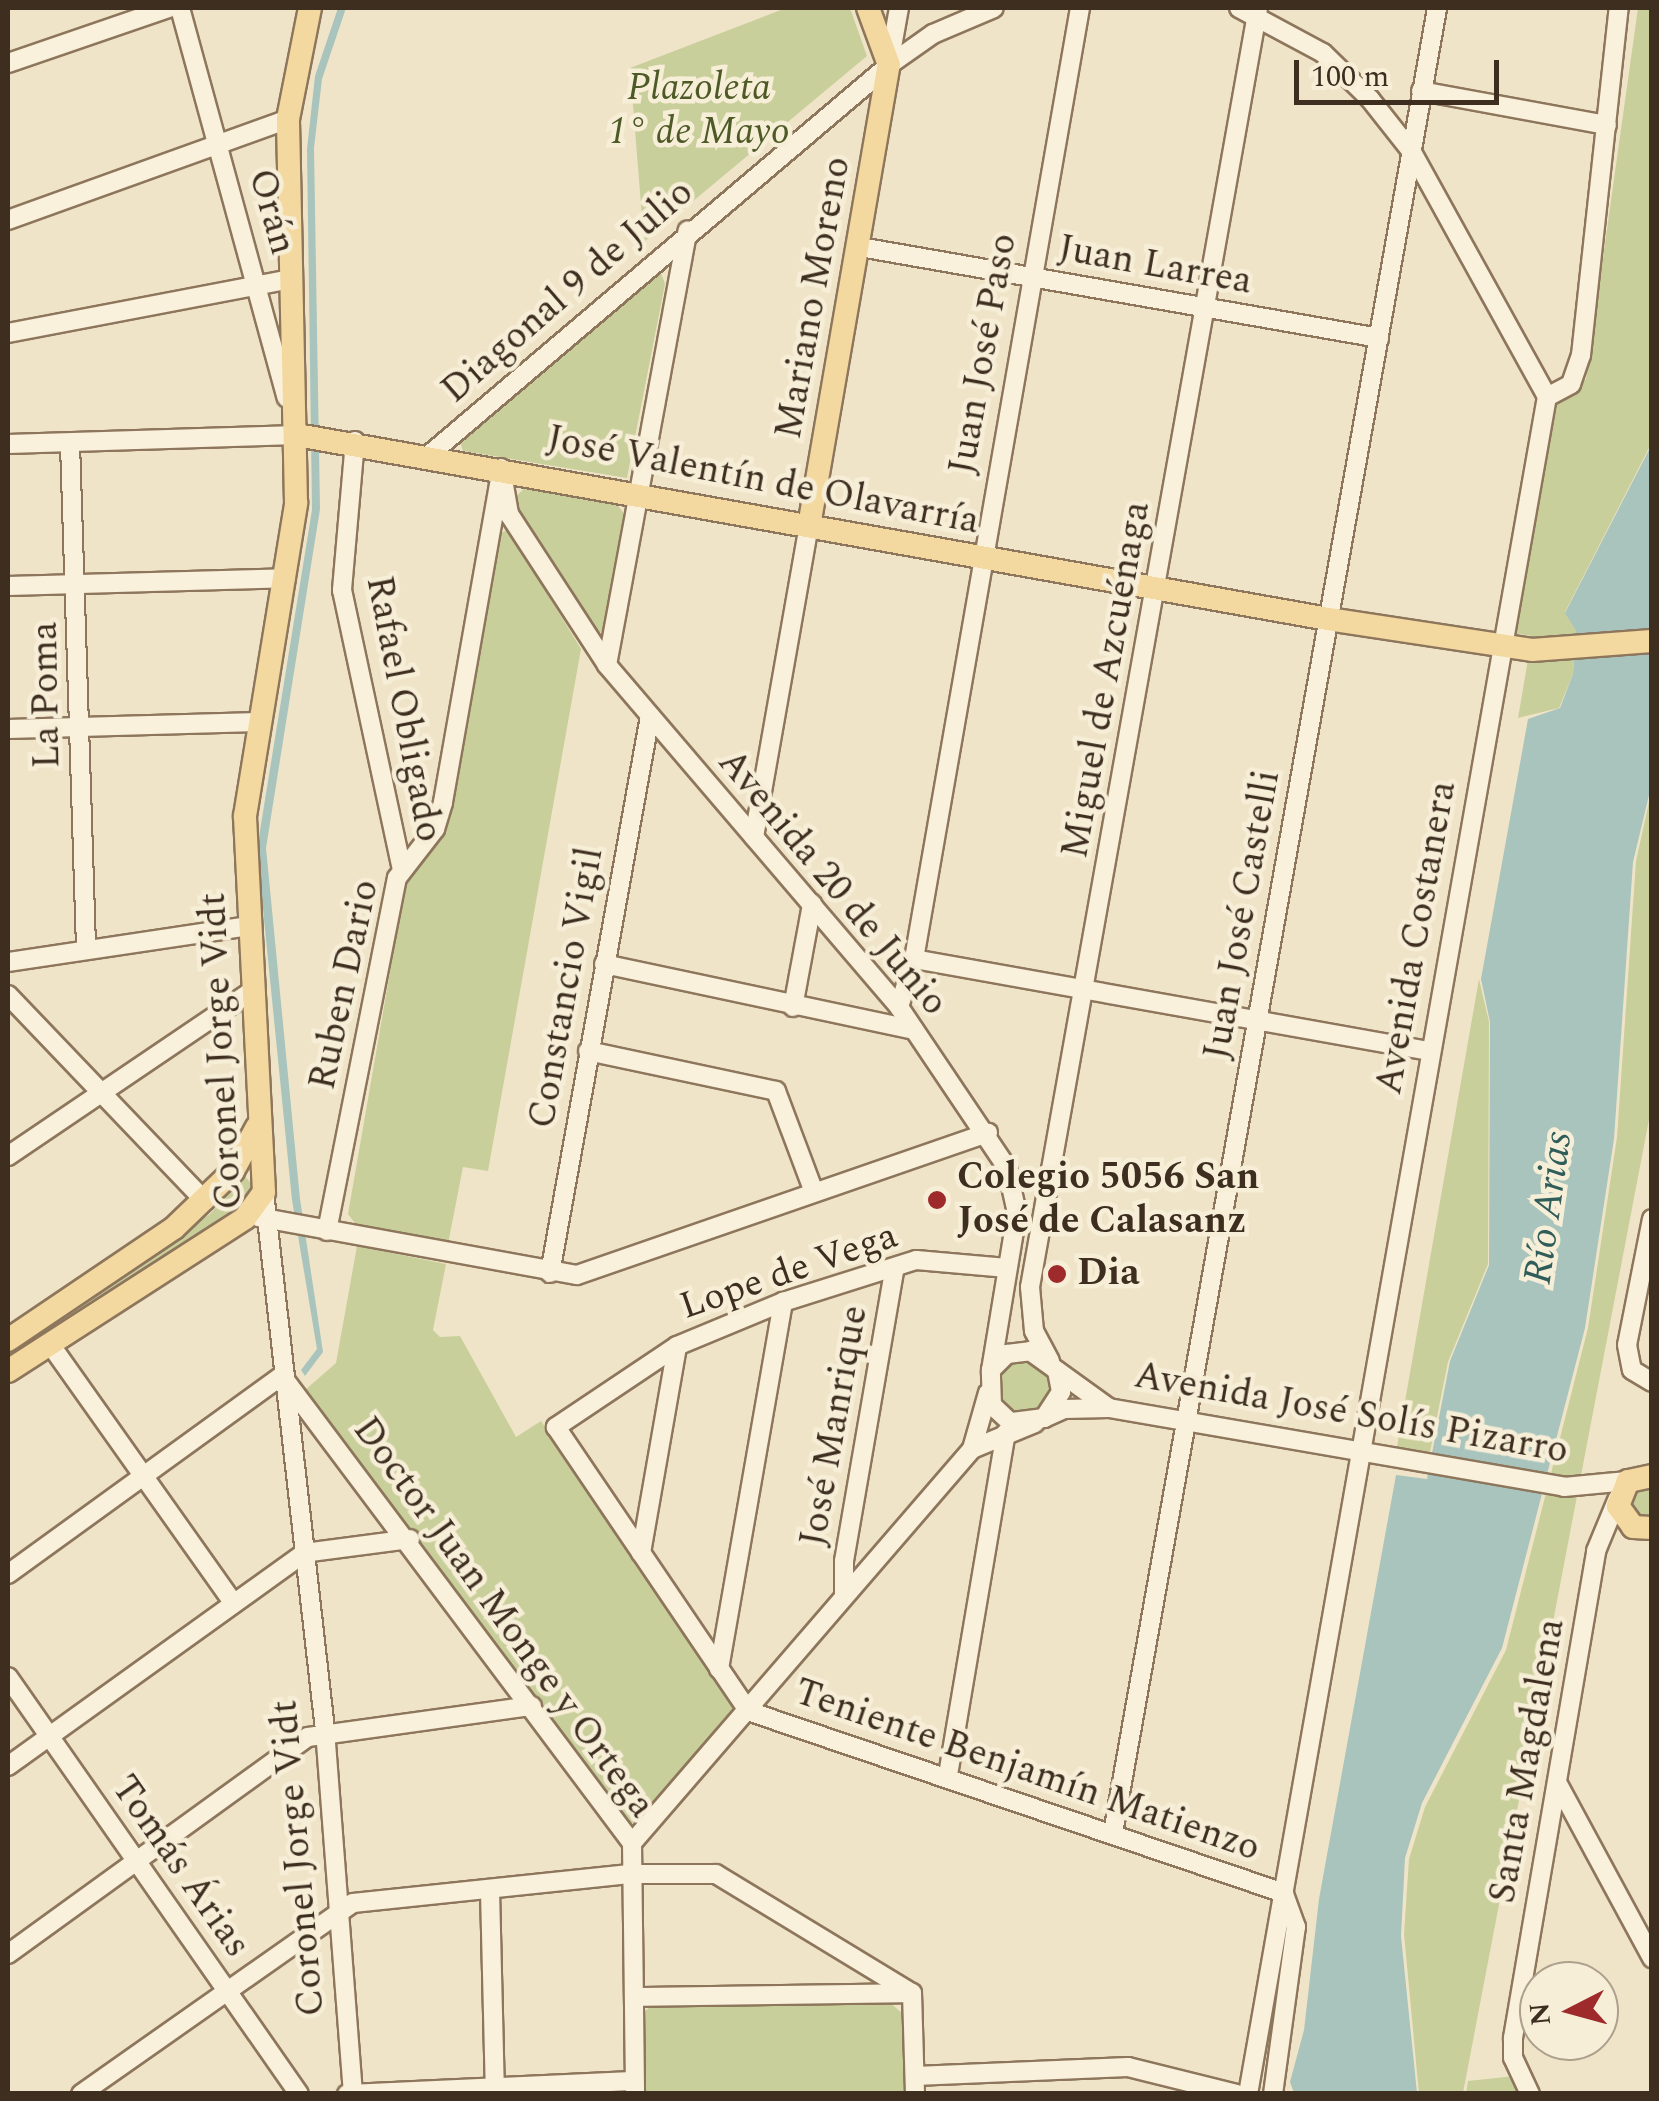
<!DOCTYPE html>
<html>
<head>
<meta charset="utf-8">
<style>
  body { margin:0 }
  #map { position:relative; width:1659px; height:2101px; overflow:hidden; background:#f0e4c8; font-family:Spectral,serif }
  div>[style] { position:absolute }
  .green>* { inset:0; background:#c9cf9b }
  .round { border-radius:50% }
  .water>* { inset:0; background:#a9c4bc }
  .roads { filter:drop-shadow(2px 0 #8d765c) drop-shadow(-2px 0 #8d765c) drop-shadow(0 2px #8d765c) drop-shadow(0 -2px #8d765c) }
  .minor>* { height:18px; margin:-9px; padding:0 9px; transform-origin:9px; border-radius:9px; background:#faf1dc }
  .major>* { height:22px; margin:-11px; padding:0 11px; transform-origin:11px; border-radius:11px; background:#f3d9a0 }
  .dots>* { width:28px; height:28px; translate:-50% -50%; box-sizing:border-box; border:5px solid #f7eed8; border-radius:50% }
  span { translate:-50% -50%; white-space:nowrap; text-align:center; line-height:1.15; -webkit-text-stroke:9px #f7eed8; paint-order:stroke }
  .park-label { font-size:38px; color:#4d5a26; font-style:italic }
  .street-label { font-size:38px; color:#3d2e20 }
  .poi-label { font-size:38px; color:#3d2e20; font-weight:700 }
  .left { translate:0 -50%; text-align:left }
  .water-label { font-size:40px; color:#2f5d5a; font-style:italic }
  .frame { position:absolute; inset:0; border:10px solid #3d2e20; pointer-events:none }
  .north { position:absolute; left:1519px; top:1961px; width:100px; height:100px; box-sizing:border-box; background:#f7eed8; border:2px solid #ada18e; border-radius:50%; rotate:264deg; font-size:28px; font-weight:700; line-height:40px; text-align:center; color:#3d2e20 }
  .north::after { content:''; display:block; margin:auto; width:35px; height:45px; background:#9e2a2b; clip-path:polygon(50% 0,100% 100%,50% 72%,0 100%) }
  .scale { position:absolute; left:1294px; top:60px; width:205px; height:45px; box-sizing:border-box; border:5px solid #3d2e20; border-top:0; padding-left:12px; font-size:30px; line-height:35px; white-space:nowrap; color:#3d2e20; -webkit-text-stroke:8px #f7eed8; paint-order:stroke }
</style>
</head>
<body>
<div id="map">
  <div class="green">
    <i style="clip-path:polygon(786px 8px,850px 8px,867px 56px,644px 242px,630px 68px)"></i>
    <i style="clip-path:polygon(1638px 8px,1651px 8px,1651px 444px,1565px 612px,1576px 631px,1573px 674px,1559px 708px,1518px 718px,1532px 636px,1513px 633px,1557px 405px,1586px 379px)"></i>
    <i style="clip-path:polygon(661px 273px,665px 284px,627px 478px,463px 451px,459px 438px)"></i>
    <i style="clip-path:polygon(526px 487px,617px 504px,624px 514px,604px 632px,595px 633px,513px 499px)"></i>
    <i style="clip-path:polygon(508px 530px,581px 649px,488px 1171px,463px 1167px,448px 1244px,357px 1226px,348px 1214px,406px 880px,447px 821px,497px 534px)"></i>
    <i style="clip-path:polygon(1651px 793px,1651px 1109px,1463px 2093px,1419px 2094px,1404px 1934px,1409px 1859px,1425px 1807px,1506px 1650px,1588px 1328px,1617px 1137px,1636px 861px)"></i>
    <i style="clip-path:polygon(1479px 979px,1489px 1022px,1488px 1264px,1448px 1362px,1430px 1452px,1397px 1447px)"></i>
    <i style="clip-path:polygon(245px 1176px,252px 1185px,248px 1200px,8px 1359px,8px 1350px,210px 1214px)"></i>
    <i style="clip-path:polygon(357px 1246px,446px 1264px,433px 1330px,440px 1337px,460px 1336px,516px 1437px,541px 1421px,732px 1699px,732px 1714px,639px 1823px,628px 1823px,305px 1390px,336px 1363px)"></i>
    <i class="round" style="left:993px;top:1356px;width:60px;height:60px"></i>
    <i style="clip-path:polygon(1651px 1484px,1651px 1519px,1638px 1520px,1625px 1494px)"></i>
    <i style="clip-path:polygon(888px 2001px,903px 2014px,905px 2093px,643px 2093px,642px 2014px,652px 2005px)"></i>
    <i style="clip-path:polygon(1515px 2076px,1524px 2094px,1466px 2094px,1468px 2081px)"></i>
  </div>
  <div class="water">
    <i style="clip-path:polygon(338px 8px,346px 8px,322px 79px,314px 148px,320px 509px,266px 848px,300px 1199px,323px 1352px,305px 1376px,301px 1370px,317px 1349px,292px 1200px,257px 849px,312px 510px,307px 149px,315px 76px)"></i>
    <i style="clip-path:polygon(1651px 446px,1651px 787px,1633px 862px,1614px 1139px,1585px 1328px,1502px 1648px,1422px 1803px,1405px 1858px,1401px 1936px,1417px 2093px,1294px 2093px,1290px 2082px,1304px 2030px,1319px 1899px,1396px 1475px,1427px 1479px,1450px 1361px,1489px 1265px,1490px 1022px,1481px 979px,1528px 719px,1560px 708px,1573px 674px,1576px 631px,1565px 613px)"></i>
  </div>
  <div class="roads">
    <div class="minor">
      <i style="left:180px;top:8px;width:404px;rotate:74.7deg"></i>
      <i style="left:1239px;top:8px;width:95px;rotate:28.2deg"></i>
      <i style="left:1323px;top:53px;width:66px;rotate:44.4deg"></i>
      <i style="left:1370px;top:99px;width:68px;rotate:51.6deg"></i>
      <i style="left:1412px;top:152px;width:280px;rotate:61.1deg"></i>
      <i style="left:8px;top:63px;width:170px;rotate:-18.9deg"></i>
      <i style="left:889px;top:64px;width:57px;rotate:-79.9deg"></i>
      <i style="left:1421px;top:91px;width:189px;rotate:10.4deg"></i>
      <i style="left:8px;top:220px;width:298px;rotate:-19.8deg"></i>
      <i style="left:860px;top:247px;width:527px;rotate:9.94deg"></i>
      <i style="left:8px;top:333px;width:289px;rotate:-10.8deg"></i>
      <i style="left:1547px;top:397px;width:27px;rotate:-28deg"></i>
      <i style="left:1571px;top:384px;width:31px;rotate:-71deg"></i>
      <i style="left:1581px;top:355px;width:349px;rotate:-83.8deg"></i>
      <i style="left:355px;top:441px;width:150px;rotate:95deg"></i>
      <i style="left:342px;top:590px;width:286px;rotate:77.9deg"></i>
      <i style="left:70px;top:443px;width:503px;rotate:88.18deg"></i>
      <i style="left:8px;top:444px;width:289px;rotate:-1.8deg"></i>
      <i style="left:297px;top:435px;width:8px;rotate:-104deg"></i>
      <i style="left:429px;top:455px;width:603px;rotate:-40.29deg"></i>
      <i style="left:889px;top:65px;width:54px;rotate:-35.2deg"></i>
      <i style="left:933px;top:34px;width:66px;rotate:-23.1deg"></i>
      <i style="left:501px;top:468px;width:47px;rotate:80.1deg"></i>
      <i style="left:509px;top:514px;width:180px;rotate:57deg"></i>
      <i style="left:607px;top:665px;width:450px;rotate:49.5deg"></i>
      <i style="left:899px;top:1007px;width:194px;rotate:56.1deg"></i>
      <i style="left:1007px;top:1168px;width:46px;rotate:77.5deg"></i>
      <i style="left:1017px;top:1213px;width:159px;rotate:99.4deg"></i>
      <i style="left:8px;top:586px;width:278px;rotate:-1.6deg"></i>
      <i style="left:607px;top:665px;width:442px;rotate:-79.5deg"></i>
      <i style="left:8px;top:729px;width:250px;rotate:-1.6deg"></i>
      <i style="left:754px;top:837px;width:316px;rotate:-80deg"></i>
      <i style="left:914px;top:959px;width:523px;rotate:10.13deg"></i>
      <i style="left:8px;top:962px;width:243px;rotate:-8.5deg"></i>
      <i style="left:604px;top:964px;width:317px;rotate:12deg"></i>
      <i style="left:8px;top:995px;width:285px;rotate:46.3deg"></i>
      <i style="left:793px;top:1007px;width:105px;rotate:-79.5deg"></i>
      <i style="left:899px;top:1007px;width:50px;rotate:-72.6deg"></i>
      <i style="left:914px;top:959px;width:965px;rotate:-80.1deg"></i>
      <i style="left:588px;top:1051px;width:192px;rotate:12deg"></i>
      <i style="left:776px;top:1091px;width:108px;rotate:69.4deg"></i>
      <i style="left:8px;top:1156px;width:295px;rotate:-34.1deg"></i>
      <i style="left:264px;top:1192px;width:541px;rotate:83.53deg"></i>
      <i style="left:325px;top:1730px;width:365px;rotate:85.6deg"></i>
      <i style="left:258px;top:1217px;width:324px;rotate:10.3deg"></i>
      <i style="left:577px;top:1275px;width:435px;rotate:-19.1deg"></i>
      <i style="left:1652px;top:1219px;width:128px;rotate:101.2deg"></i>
      <i style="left:1627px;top:1345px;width:25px;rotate:79deg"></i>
      <i style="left:1632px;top:1370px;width:23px;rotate:31deg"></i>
      <i style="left:327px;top:1231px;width:360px;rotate:-78.8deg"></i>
      <i style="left:397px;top:878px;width:62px;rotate:-52.2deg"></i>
      <i style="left:435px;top:829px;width:28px;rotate:-73deg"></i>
      <i style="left:443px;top:802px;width:324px;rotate:-80deg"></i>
      <i style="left:1007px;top:1268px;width:91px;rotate:-175deg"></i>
      <i style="left:916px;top:1260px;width:139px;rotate:162.5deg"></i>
      <i style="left:783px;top:1302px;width:115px;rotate:157.5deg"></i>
      <i style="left:677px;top:1346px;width:146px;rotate:146.2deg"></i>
      <i style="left:556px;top:1427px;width:343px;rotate:55.9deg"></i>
      <i style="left:748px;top:1711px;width:566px;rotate:18.76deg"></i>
      <i style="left:550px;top:1273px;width:566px;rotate:-79.82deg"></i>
      <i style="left:50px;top:1344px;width:316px;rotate:54.7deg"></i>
      <i style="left:1050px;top:1361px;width:34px;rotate:-118deg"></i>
      <i style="left:1034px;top:1331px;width:44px;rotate:-95.2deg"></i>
      <i style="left:1030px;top:1287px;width:1299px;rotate:-79.89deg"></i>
      <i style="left:1057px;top:1371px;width:21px;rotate:79deg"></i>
      <i style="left:1061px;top:1392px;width:31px;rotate:123deg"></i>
      <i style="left:1044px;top:1418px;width:34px;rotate:173deg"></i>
      <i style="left:1010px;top:1422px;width:25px;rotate:-137deg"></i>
      <i style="left:992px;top:1405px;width:35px;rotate:-92deg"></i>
      <i style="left:991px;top:1370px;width:23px;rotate:-45deg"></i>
      <i style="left:1007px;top:1354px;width:23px;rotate:-7deg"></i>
      <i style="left:1030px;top:1351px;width:97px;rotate:35.8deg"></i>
      <i style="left:282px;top:1376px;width:584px;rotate:53.15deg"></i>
      <i style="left:632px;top:1843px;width:251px;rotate:89.3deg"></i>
      <i style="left:1044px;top:1418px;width:22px;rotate:-24deg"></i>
      <i style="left:1064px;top:1409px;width:45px;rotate:-1.3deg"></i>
      <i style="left:1109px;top:1408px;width:462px;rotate:9.8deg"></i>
      <i style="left:1564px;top:1487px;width:64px;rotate:-5.4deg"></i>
      <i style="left:972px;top:1449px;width:58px;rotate:-74.1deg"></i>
      <i style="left:641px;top:1553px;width:210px;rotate:-80.1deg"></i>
      <i style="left:8px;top:1574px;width:338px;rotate:-35.9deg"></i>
      <i style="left:844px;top:1595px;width:34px;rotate:-90deg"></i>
      <i style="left:844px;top:1561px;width:298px;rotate:-80.2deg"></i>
      <i style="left:719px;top:1669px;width:373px;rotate:-80.1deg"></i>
      <i style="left:8px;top:1677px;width:508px;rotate:55.09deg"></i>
      <i style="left:8px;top:1766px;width:365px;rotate:-35.7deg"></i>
      <i style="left:304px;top:1553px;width:107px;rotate:-7.5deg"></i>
      <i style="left:948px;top:1775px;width:347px;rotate:-80.4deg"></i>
      <i style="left:1559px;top:1786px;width:196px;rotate:61.6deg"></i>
      <i style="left:1113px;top:1833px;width:1854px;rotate:-79.93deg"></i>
      <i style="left:632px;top:1843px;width:520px;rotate:-49.21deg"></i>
      <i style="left:972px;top:1449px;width:68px;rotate:-22.4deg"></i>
      <i style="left:490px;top:1891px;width:202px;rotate:88.6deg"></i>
      <i style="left:8px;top:1954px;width:370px;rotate:-35.9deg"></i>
      <i style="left:308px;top:1737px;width:226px;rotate:-7.9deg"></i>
      <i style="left:912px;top:1993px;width:101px;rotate:88.3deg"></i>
      <i style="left:634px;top:1997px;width:278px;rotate:-0.8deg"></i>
      <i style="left:915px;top:2076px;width:213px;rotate:-2.4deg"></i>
      <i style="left:1128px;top:2067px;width:112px;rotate:13.9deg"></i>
      <i style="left:81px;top:2094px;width:332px;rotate:-35.1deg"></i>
      <i style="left:353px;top:1903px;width:278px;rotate:-6deg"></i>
      <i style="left:629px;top:1874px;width:87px"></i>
      <i style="left:716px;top:1874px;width:229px;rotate:31.3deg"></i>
      <i style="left:347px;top:2094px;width:287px;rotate:-2.6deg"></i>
      <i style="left:1248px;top:2094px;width:1723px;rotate:-80.01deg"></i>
      <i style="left:1273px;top:2094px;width:169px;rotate:-82.2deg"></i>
      <i style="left:1296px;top:1927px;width:35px;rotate:-110deg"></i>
      <i style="left:1530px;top:2094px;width:40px;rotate:-115deg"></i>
      <i style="left:1513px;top:2058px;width:20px;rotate:-90deg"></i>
      <i style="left:1513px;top:2038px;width:494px;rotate:-80.3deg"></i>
      <i style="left:1596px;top:1551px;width:57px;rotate:-67.5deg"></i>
    </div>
    <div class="major">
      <i style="left:297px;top:435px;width:1047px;rotate:10.12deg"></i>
      <i style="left:1328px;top:619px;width:206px;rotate:8.6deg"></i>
      <i style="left:1532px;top:650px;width:120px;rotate:-4.3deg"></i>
      <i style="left:809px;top:526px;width:468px;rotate:-80.2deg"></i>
      <i style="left:889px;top:65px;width:61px;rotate:-110.2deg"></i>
      <i style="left:8px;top:1340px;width:200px;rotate:-34deg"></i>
      <i style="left:174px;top:1228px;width:82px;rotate:-44deg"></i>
      <i style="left:233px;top:1171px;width:50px;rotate:-61.4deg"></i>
      <i style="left:8px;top:1371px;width:282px;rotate:-32.8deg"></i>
      <i style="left:245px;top:1218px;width:32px;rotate:-54deg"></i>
      <i style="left:264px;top:1192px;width:376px;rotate:-92.9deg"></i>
      <i style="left:245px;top:816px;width:317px;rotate:-80.7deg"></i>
      <i style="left:296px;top:503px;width:384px;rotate:-91.2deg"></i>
      <i style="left:288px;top:119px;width:113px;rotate:-78.8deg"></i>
      <i style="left:1652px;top:1476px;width:25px;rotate:168deg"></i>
      <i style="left:1628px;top:1481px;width:27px;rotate:112deg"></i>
      <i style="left:1618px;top:1506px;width:26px;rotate:54deg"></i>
      <i style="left:1633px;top:1527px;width:19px;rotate:3deg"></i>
    </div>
  </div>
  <div class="dots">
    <i style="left:937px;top:1200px;background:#9e2a2b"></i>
    <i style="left:1057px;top:1274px;background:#9e2a2b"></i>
  </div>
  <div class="park-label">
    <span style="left:699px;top:111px">Plazoleta<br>1° de Mayo</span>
  </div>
  <div class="street-label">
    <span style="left:271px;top:212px;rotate:74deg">Orán</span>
    <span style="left:1155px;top:266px;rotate:10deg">Juan Larrea</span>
    <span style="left:568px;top:292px;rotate:-41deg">Diagonal 9 de Julio</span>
    <span style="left:814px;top:298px;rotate:-80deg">Mariano Moreno</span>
    <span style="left:984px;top:354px;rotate:-80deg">Juan José Paso</span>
    <span style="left:763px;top:481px;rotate:11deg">José Valentín de Olavarría</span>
    <span style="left:1107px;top:680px;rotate:-80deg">Miguel de Azcuénaga</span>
    <span style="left:47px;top:695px;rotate:-91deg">La Poma</span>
    <span style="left:403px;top:709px;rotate:79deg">Rafael Obligado</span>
    <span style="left:832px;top:883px;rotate:50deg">Avenida 20 de Junio</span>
    <span style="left:1243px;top:915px;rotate:-80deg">Juan José Castelli</span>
    <span style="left:1417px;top:938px;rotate:-80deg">Avenida Costanera</span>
    <span style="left:345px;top:985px;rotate:-78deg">Ruben Dario</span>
    <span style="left:567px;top:988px;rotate:-80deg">Constancio Vigil</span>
    <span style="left:222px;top:1051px;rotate:-93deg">Coronel Jorge Vidt</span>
    <span style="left:789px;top:1272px;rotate:-19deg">Lope de Vega</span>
    <span style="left:1351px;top:1414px;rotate:10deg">Avenida José Solís Pizarro</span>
    <span style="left:835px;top:1426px;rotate:-80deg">José Manrique</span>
    <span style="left:503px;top:1618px;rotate:54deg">Doctor Juan Monge y Ortega</span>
    <span style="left:1528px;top:1761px;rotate:-80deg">Santa Magdalena</span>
    <span style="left:1027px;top:1771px;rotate:19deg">Teniente Benjamín Matienzo</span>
    <span style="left:299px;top:1858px;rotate:-95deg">Coronel Jorge Vidt</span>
    <span style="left:180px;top:1867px;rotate:55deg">Tomás Árias</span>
  </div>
  <div class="poi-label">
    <span class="left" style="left:957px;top:1200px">Colegio 5056 San<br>José de Calasanz</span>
    <span class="left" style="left:1077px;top:1274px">Dia</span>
  </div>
  <div class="water-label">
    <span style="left:1549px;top:1208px;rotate:-82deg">Río Arias</span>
  </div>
  <div class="frame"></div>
  <div class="north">N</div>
  <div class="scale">100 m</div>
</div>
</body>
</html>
